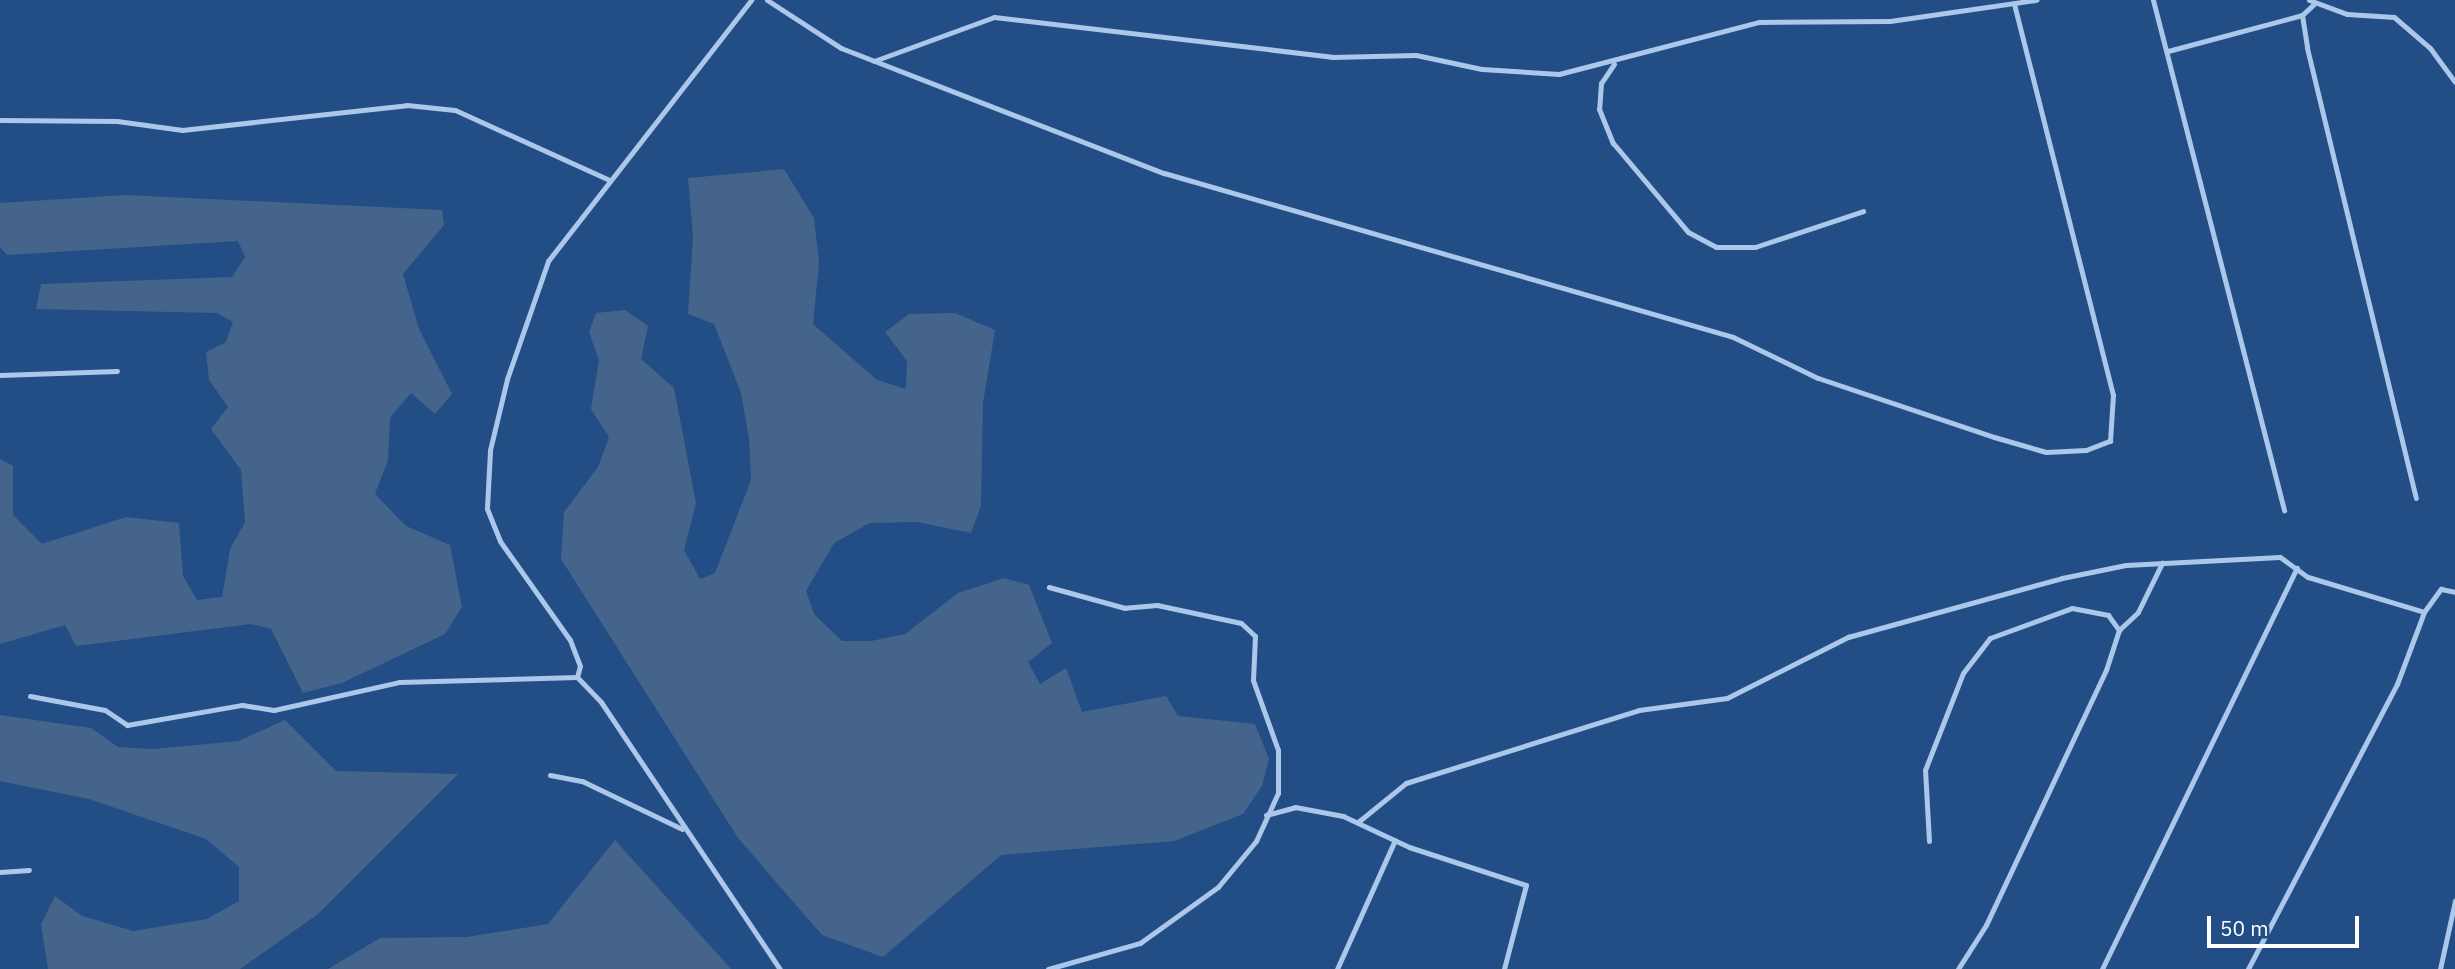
<!DOCTYPE html>
<html>
<head>
<meta charset="utf-8">
<style>
  body { margin:0 }
  #map { position:relative; width:2455px; height:969px; overflow:hidden; background:#224e85; font-family:"IBM Plex Sans",sans-serif }
  div>[style] { position:absolute }
  .water>* { inset:0; background:#44648b }
  .lane>* { height:5px; margin:-2.5px; padding:0 2.5px; transform-origin:2.5px; border-radius:2.5px; background:#abc7e9 }
  span { translate:-50% -50%; white-space:nowrap; text-align:center; line-height:1.15; -webkit-text-stroke:7px #224e85; paint-order:stroke }
  .scale { position:absolute; left:2207px; top:916px; width:152px; height:32px; box-sizing:border-box; border:4px solid #fff; border-top:0; padding-left:9px; font-size:21px; line-height:24px; white-space:nowrap; color:#fff; -webkit-text-stroke:5px #224e85; paint-order:stroke }
</style>
</head>
<body>
<div id="map">
  <div class="water">
    <i style="clip-path:polygon(784px 169px,814px 218px,819px 263px,813px 324px,877px 380px,906px 389px,907px 361px,885px 332px,909px 314px,955px 313px,995px 330px,983px 403px,981px 506px,971px 533px,917px 522px,870px 523px,834px 543px,806px 591px,814px 614px,842px 641px,871px 641px,905px 634px,958px 593px,1004px 578px,1029px 585px,1052px 643px,1028px 662px,1040px 684px,1066px 668px,1082px 712px,1166px 696px,1178px 716px,1255px 724px,1269px 759px,1262px 786px,1243px 814px,1174px 841px,1001px 855px,883px 957px,822px 935px,738px 838px,561px 559px,564px 512px,598px 467px,609px 437px,591px 409px,599px 360px,589px 332px,596px 313px,625px 310px,648px 326px,641px 359px,674px 388px,696px 503px,684px 550px,700px 579px,715px 573px,751px 480px,749px 439px,741px 393px,714px 324px,688px 314px,693px 237px,688px 178px)"></i>
    <i style="clip-path:polygon(126px 195px,442px 210px,444px 225px,403px 274px,419px 329px,452px 394px,435px 414px,411px 393px,390px 418px,388px 460px,375px 494px,406px 526px,450px 545px,462px 607px,445px 634px,342px 683px,303px 693px,271px 629px,251px 624px,76px 646px,65px 625px,0 644px,0 459px,13px 466px,13px 515px,42px 544px,126px 517px,179px 523px,183px 576px,197px 600px,222px 597px,230px 549px,245px 522px,241px 470px,211px 429px,228px 407px,209px 380px,206px 352px,226px 342px,233px 322px,217px 313px,36px 309px,41px 284px,232px 277px,245px 257px,238px 241px,7px 255px,0 247px,0 203px)"></i>
    <i style="clip-path:polygon(0 715px,91px 728px,118px 747px,153px 749px,239px 741px,285px 720px,336px 771px,458px 774px,318px 914px,240px 969px,48px 969px,41px 924px,55px 896px,82px 916px,133px 931px,207px 919px,239px 901px,239px 867px,206px 839px,89px 799px,0 781px)"></i>
    <i style="clip-path:polygon(615px 840px,731px 969px,328px 969px,380px 938px,467px 937px,548px 924px)"></i>
  </div>
  <div class="lane">
    <i style="left:767px;top:0;width:88px;rotate:33deg"></i>
    <i style="left:841px;top:48px;width:346px;rotate:21.2deg"></i>
    <i style="left:1164px;top:173px;width:592px;rotate:16.08deg"></i>
    <i style="left:1733px;top:337px;width:94px;rotate:25.8deg"></i>
    <i style="left:1818px;top:378px;width:186px;rotate:18.5deg"></i>
    <i style="left:1994px;top:437px;width:54px;rotate:16.1deg"></i>
    <i style="left:2046px;top:452px;width:40px;rotate:-2.9deg"></i>
    <i style="left:2086px;top:450px;width:26px;rotate:-21deg"></i>
    <i style="left:2110px;top:441px;width:46px;rotate:-86.3deg"></i>
    <i style="left:2113px;top:395px;width:404px;rotate:-104.2deg"></i>
    <i style="left:2153px;top:0;width:527px;rotate:75.59deg"></i>
    <i style="left:2309px;top:0;width:40px;rotate:20.2deg"></i>
    <i style="left:2347px;top:14px;width:47px;rotate:3.7deg"></i>
    <i style="left:2394px;top:17px;width:48px;rotate:40.7deg"></i>
    <i style="left:2430px;top:48px;width:42px;rotate:53.7deg"></i>
    <i style="left:2314px;top:4px;width:16px;rotate:137deg"></i>
    <i style="left:2302px;top:15px;width:33px;rotate:81deg"></i>
    <i style="left:2307px;top:48px;width:463px;rotate:76.4deg"></i>
    <i style="left:2168px;top:51px;width:139px;rotate:-15deg"></i>
    <i style="left:874px;top:61px;width:128px;rotate:-20.1deg"></i>
    <i style="left:994px;top:17px;width:340px;rotate:6.7deg"></i>
    <i style="left:1332px;top:57px;width:84px;rotate:-1.4deg"></i>
    <i style="left:1416px;top:55px;width:67px;rotate:12deg"></i>
    <i style="left:1482px;top:69px;width:77px;rotate:3.7deg"></i>
    <i style="left:1559px;top:74px;width:207px;rotate:-14.6deg"></i>
    <i style="left:1759px;top:22px;width:131px;rotate:-0.4deg"></i>
    <i style="left:1890px;top:21px;width:148px;rotate:-8.2deg"></i>
    <i style="left:1614px;top:64px;width:23px;rotate:124deg"></i>
    <i style="left:1601px;top:83px;width:26px;rotate:94deg"></i>
    <i style="left:1599px;top:109px;width:37px;rotate:68deg"></i>
    <i style="left:1613px;top:143px;width:116px;rotate:49.9deg"></i>
    <i style="left:1688px;top:232px;width:32px;rotate:28deg"></i>
    <i style="left:1716px;top:247px;width:39px"></i>
    <i style="left:1755px;top:247px;width:114px;rotate:-18.4deg"></i>
    <i style="left:0;top:120px;width:117px;rotate:0.5deg"></i>
    <i style="left:117px;top:121px;width:66px;rotate:7.9deg"></i>
    <i style="left:182px;top:130px;width:226px;rotate:-6.3deg"></i>
    <i style="left:407px;top:105px;width:48px;rotate:5.9deg"></i>
    <i style="left:455px;top:110px;width:169px;rotate:24.4deg"></i>
    <i style="left:0;top:375px;width:117px;rotate:-2deg"></i>
    <i style="left:2119px;top:630px;width:26px;rotate:-43deg"></i>
    <i style="left:2138px;top:612px;width:55px;rotate:-63.9deg"></i>
    <i style="left:577px;top:677px;width:11px;rotate:-75deg"></i>
    <i style="left:580px;top:666px;width:28px;rotate:-111deg"></i>
    <i style="left:570px;top:640px;width:121px;rotate:-125.3deg"></i>
    <i style="left:500px;top:541px;width:35px;rotate:-112deg"></i>
    <i style="left:487px;top:508px;width:58px;rotate:-87deg"></i>
    <i style="left:490px;top:450px;width:73px;rotate:-76.5deg"></i>
    <i style="left:507px;top:379px;width:125px;rotate:-70.8deg"></i>
    <i style="left:548px;top:261px;width:331px;rotate:-52.1deg"></i>
    <i style="left:30px;top:696px;width:76px;rotate:10.6deg"></i>
    <i style="left:105px;top:710px;width:27px;rotate:34deg"></i>
    <i style="left:127px;top:725px;width:117px;rotate:-9.9deg"></i>
    <i style="left:242px;top:705px;width:32px;rotate:9deg"></i>
    <i style="left:274px;top:710px;width:128px;rotate:-12.6deg"></i>
    <i style="left:399px;top:682px;width:178px;rotate:-1.6deg"></i>
    <i style="left:577px;top:677px;width:35px;rotate:46deg"></i>
    <i style="left:601px;top:702px;width:321px;rotate:56.2deg"></i>
    <i style="left:550px;top:775px;width:33px;rotate:11deg"></i>
    <i style="left:582px;top:781px;width:111px;rotate:25.6deg"></i>
    <i style="left:1266px;top:815px;width:30px;rotate:-15deg"></i>
    <i style="left:1295px;top:807px;width:49px;rotate:10.6deg"></i>
    <i style="left:1343px;top:816px;width:73px;rotate:25.2deg"></i>
    <i style="left:1409px;top:847px;width:123px;rotate:18deg"></i>
    <i style="left:1526px;top:885px;width:87px;rotate:104.7deg"></i>
    <i style="left:1358px;top:822px;width:62px;rotate:-39.1deg"></i>
    <i style="left:1406px;top:783px;width:244px;rotate:-17.4deg"></i>
    <i style="left:1639px;top:710px;width:89px;rotate:-7.8deg"></i>
    <i style="left:1727px;top:698px;width:136px;rotate:-26.8deg"></i>
    <i style="left:1848px;top:637px;width:222px;rotate:-15.4deg"></i>
    <i style="left:2062px;top:578px;width:65px;rotate:-11.5deg"></i>
    <i style="left:2126px;top:565px;width:154px;rotate:-3deg"></i>
    <i style="left:2280px;top:557px;width:34px;rotate:36deg"></i>
    <i style="left:2308px;top:577px;width:121px;rotate:16.8deg"></i>
    <i style="left:2424px;top:612px;width:29px;rotate:-54deg"></i>
    <i style="left:2441px;top:589px;width:14px;rotate:12deg"></i>
    <i style="left:1929px;top:841px;width:71px;rotate:-93.2deg"></i>
    <i style="left:1925px;top:770px;width:104px;rotate:-68.6deg"></i>
    <i style="left:1963px;top:673px;width:44px;rotate:-52.4deg"></i>
    <i style="left:1990px;top:638px;width:87px;rotate:-20.1deg"></i>
    <i style="left:2072px;top:608px;width:37px;rotate:11deg"></i>
    <i style="left:2108px;top:615px;width:19px;rotate:54deg"></i>
    <i style="left:2119px;top:630px;width:42px;rotate:108deg"></i>
    <i style="left:2106px;top:670px;width:282px;rotate:115.2deg"></i>
    <i style="left:1986px;top:925px;width:52px;rotate:122.5deg"></i>
    <i style="left:0;top:872px;width:29px;rotate:-4deg"></i>
    <i style="left:1048px;top:969px;width:96px;rotate:-15.8deg"></i>
    <i style="left:1140px;top:943px;width:96px;rotate:-35.7deg"></i>
    <i style="left:1218px;top:887px;width:60px;rotate:-50.4deg"></i>
    <i style="left:1256px;top:841px;width:53px;rotate:-65.4deg"></i>
    <i style="left:1278px;top:793px;width:43px;rotate:-90deg"></i>
    <i style="left:1278px;top:750px;width:74px;rotate:-109.7deg"></i>
    <i style="left:1253px;top:680px;width:44px;rotate:-87.4deg"></i>
    <i style="left:1255px;top:636px;width:19px;rotate:-137deg"></i>
    <i style="left:1241px;top:623px;width:86px;rotate:-167.9deg"></i>
    <i style="left:1157px;top:605px;width:32px;rotate:175deg"></i>
    <i style="left:1125px;top:608px;width:79px;rotate:-164.6deg"></i>
    <i style="left:1337px;top:969px;width:141px;rotate:-65.8deg"></i>
    <i style="left:2102px;top:969px;width:446px;rotate:-64.1deg"></i>
    <i style="left:2248px;top:969px;width:322px;rotate:-62.4deg"></i>
    <i style="left:2397px;top:684px;width:77px;rotate:-69.4deg"></i>
    <i style="left:2440px;top:969px;width:70px;rotate:-77.6deg"></i>
  </div>
  <div class="scale">50 m</div>
</div>
</body>
</html>
